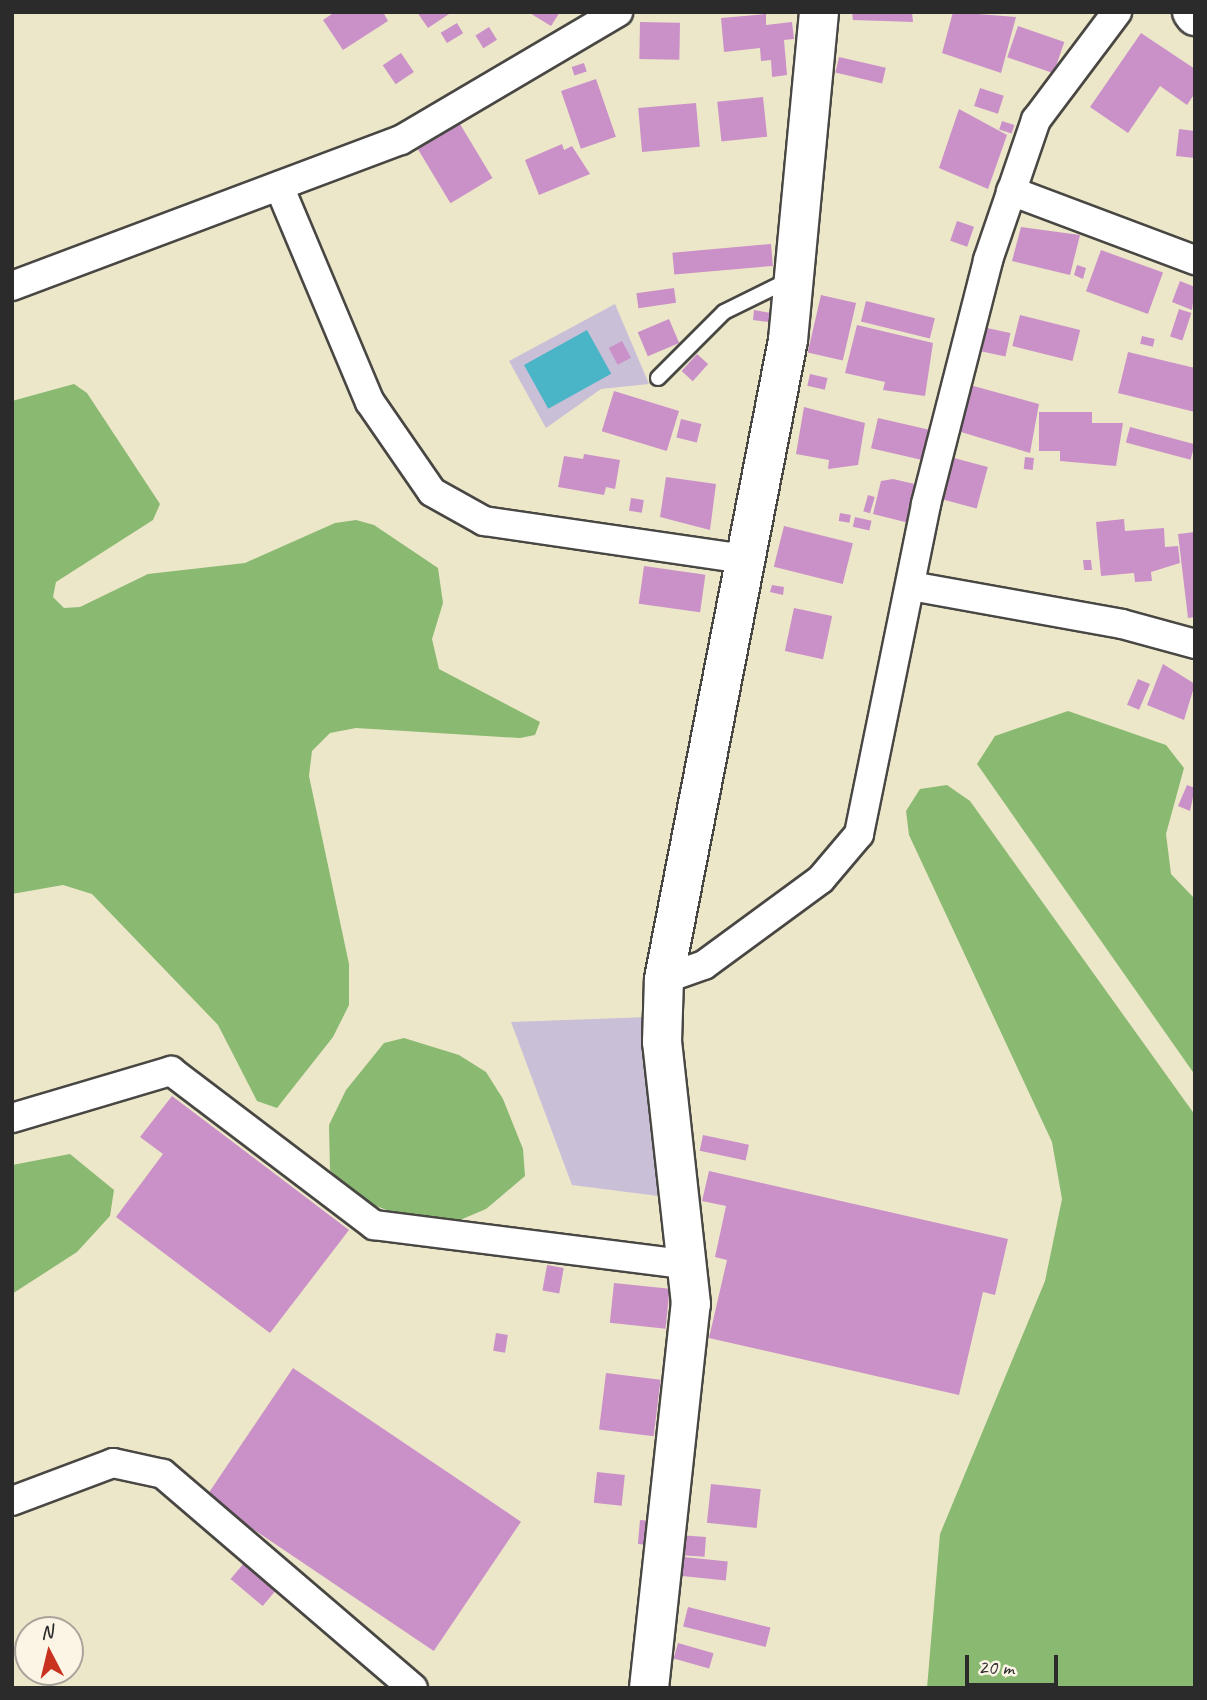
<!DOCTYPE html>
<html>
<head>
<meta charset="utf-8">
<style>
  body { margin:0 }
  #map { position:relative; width:1207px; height:1700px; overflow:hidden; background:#ede7c9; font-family:Caveat,sans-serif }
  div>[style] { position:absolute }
  .industrial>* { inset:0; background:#c9bfd7 }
  .forest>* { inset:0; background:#8ab972 }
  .water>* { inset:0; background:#49b5c6; transform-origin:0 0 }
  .building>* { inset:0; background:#ca91c8; transform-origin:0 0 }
  .roads { filter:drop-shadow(2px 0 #484743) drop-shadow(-2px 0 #484743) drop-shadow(0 2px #484743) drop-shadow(0 -2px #484743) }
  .lane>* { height:14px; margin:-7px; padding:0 7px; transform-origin:7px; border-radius:7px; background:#fff }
  .street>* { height:28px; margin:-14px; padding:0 14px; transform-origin:14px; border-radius:14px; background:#fff }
  .secondary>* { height:38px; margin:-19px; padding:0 19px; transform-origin:19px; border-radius:19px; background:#fff }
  span { translate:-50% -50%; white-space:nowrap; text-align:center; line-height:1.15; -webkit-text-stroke:5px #fcf5e5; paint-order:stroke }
  .frame { position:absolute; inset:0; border:14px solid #2b2b2b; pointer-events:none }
  .north { position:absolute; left:14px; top:1616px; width:70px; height:70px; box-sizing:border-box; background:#fcf5e5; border:2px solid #a8a49b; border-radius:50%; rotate:353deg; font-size:19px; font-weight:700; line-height:28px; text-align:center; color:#2b2b2b }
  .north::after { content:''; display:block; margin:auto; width:24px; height:32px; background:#c8321e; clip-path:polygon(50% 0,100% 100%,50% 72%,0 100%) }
  .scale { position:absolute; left:965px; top:1655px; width:93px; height:32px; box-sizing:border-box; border:4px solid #2b2b2b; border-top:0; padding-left:9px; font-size:21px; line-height:24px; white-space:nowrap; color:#2b2b2b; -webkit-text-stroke:5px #fcf5e5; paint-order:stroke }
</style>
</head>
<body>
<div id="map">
  <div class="industrial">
    <i style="clip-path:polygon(615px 304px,649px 384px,601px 389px,546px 428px,509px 361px)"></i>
    <i style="clip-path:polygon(648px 1017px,666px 1197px,572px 1185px,511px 1022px)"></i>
  </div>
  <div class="forest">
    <i style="clip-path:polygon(74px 384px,87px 393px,160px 504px,153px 520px,56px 582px,53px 597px,64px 608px,80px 607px,148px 574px,245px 563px,335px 523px,356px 520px,374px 525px,438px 568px,443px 603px,432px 639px,439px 669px,540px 722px,535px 735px,520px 738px,356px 728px,330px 733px,312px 751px,309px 776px,349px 964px,349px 1005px,333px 1037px,277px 1108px,257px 1101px,218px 1025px,92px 894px,63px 885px,12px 894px,12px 401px)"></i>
    <i style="clip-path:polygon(1068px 711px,1166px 745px,1184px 768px,1166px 834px,1171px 874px,1195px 899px,1195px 1075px,977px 764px,995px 736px)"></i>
    <i style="clip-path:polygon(947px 785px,970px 801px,1195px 1115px,1195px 1688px,927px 1688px,940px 1534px,1045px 1281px,1062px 1199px,1052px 1142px,909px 835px,906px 811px,920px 789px)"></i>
    <i style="clip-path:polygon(404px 1038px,459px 1055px,486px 1072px,503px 1099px,523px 1149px,525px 1176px,486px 1209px,460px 1220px,404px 1217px,359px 1199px,330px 1170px,329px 1125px,346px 1090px,384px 1043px)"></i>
    <i style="clip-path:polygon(70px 1154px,114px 1190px,110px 1216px,77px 1252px,12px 1294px,12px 1165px)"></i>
  </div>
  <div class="water">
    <i style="left:587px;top:330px;width:50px;height:72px;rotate:61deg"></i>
  </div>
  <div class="building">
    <i style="clip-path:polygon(335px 12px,383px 12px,388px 21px,343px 50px,323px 20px)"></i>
    <i style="clip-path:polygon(417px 12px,452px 12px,428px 28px)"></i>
    <i style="clip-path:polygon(528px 12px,560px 12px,551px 26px)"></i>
    <i style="clip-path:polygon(852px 12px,912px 12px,913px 22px,853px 20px)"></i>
    <i style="clip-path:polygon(953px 12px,1016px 17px,1001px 73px,942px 53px)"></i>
    <i style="clip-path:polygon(766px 14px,766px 25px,792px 22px,794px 39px,784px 40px,787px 75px,772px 77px,771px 60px,761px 61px,760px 48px,724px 52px,721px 18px)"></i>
    <i style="left:640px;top:22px;width:40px;height:37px;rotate:1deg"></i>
    <i style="left:457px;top:23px;width:12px;height:19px;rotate:59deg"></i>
    <i style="left:1018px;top:26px;width:49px;height:33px;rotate:19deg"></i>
    <i style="left:489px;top:27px;width:15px;height:16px;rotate:58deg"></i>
    <i style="clip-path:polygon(1141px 33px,1195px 69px,1195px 93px,1187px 105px,1160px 86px,1128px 133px,1090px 107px)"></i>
    <i style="left:401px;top:53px;width:23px;height:22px;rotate:56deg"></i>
    <i style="left:839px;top:57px;width:48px;height:16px;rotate:13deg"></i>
    <i style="left:584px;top:63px;width:9px;height:13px;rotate:72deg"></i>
    <i style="left:596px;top:79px;width:61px;height:37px;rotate:71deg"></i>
    <i style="left:980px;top:88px;width:25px;height:19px;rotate:18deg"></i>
    <i style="left:763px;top:97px;width:40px;height:46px;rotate:84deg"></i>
    <i style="left:696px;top:103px;width:44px;height:58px;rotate:85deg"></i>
    <i style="clip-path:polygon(959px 109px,1007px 135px,988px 189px,939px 168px)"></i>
    <i style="left:1002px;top:121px;width:13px;height:9px;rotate:18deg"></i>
    <i style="left:460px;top:124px;width:63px;height:49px;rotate:59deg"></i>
    <i style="clip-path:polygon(1179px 129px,1195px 131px,1195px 158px,1176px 156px)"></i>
    <i style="clip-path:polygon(562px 144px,564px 150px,572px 146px,590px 174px,539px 195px,525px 160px)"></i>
    <i style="left:957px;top:221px;width:18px;height:21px;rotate:19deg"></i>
    <i style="clip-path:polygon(1021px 227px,1080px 235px,1070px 275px,1012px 261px)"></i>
    <i style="left:771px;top:244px;width:22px;height:99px;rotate:85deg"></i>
    <i style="left:1101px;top:250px;width:66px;height:44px;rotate:20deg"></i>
    <i style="clip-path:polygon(1077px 265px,1086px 268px,1083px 279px,1074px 275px)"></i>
    <i style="clip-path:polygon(1180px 281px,1195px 287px,1192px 310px,1172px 302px)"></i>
    <i style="left:674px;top:288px;width:15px;height:38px;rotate:82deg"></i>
    <i style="left:821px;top:295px;width:36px;height:59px;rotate:13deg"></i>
    <i style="left:866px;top:301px;width:71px;height:21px;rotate:14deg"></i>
    <i style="left:1179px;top:309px;width:13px;height:29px;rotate:18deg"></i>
    <i style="clip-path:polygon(754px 310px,771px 313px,769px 322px,753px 320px)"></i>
    <i style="left:1020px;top:315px;width:62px;height:32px;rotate:14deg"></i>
    <i style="left:669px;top:319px;width:26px;height:34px;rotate:67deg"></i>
    <i style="clip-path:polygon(857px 325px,933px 343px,925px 396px,883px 390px,885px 382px,845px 373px)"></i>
    <i style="left:987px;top:328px;width:24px;height:24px;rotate:12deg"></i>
    <i style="left:1142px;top:336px;width:13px;height:8px;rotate:13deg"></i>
    <i style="left:622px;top:341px;width:19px;height:15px;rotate:62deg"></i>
    <i style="clip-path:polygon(1128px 352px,1195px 368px,1195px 412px,1118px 393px)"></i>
    <i style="left:697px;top:354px;width:15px;height:23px;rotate:42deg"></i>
    <i style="left:810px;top:374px;width:18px;height:12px;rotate:13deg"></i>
    <i style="clip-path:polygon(970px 385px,1039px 404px,1030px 453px,961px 432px)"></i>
    <i style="left:614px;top:391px;width:68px;height:42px;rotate:17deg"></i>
    <i style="clip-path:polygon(804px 407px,865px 423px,858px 465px,828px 469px,829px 460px,796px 454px)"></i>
    <i style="clip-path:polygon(1039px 412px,1092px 412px,1092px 423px,1123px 423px,1116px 466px,1060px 461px,1060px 451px,1039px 451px)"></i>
    <i style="left:878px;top:418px;width:57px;height:31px;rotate:13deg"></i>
    <i style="left:681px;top:419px;width:21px;height:19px;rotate:14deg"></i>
    <i style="left:1130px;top:427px;width:67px;height:16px;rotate:15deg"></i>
    <i style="clip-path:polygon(584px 454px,620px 460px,615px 489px,606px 487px,604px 495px,558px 487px,564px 456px,583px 459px)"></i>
    <i style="left:1025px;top:457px;width:9px;height:12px;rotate:6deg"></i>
    <i style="left:954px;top:458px;width:35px;height:43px;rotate:15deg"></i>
    <i style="clip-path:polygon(666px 477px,716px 484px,710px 530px,660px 517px)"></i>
    <i style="clip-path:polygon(893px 479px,919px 485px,909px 523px,873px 514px,881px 481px)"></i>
    <i style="left:868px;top:495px;width:7px;height:17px;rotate:16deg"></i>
    <i style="left:631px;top:498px;width:13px;height:13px;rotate:9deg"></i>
    <i style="left:840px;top:513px;width:11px;height:8px;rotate:10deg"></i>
    <i style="left:855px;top:517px;width:17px;height:10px;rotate:13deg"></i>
    <i style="clip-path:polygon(1124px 519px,1125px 531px,1164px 528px,1165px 547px,1178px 546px,1180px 563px,1151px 572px,1152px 581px,1135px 582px,1134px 573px,1101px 576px,1096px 522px)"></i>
    <i style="left:784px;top:526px;width:71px;height:42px;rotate:14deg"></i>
    <i style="clip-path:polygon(1195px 532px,1195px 617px,1188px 618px,1178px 534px)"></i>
    <i style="clip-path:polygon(1083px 560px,1091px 560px,1092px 570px,1084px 570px)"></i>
    <i style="left:644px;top:566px;width:62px;height:38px;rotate:8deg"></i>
    <i style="clip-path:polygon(772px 585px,784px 587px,783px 595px,770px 592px)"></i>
    <i style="left:794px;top:608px;width:39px;height:44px;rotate:12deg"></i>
    <i style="clip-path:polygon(1163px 664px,1195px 684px,1184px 720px,1147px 705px)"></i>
    <i style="left:1138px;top:679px;width:13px;height:28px;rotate:23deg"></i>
    <i style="clip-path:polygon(1187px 785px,1195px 788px,1190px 811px,1178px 806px)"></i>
    <i style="clip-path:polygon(172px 1096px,349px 1230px,270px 1333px,116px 1217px,163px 1154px,140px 1137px)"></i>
    <i style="left:703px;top:1135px;width:47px;height:16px;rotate:12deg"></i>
    <i style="clip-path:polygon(709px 1171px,1008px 1239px,995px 1295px,983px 1292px,959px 1395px,709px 1338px,727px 1260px,715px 1257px,726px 1206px,702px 1201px)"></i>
    <i style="left:547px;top:1265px;width:17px;height:26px;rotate:10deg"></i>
    <i style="left:614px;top:1283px;width:56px;height:40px;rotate:6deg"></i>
    <i style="left:496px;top:1333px;width:12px;height:18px;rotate:9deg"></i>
    <i style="left:293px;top:1368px;width:275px;height:156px;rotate:34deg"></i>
    <i style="left:606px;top:1373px;width:55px;height:57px;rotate:7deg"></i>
    <i style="left:597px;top:1472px;width:28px;height:31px;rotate:6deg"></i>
    <i style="left:711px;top:1484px;width:50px;height:39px;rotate:6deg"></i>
    <i style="left:640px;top:1520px;width:12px;height:24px;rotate:5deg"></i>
    <i style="left:679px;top:1535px;width:27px;height:20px;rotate:4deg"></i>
    <i style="left:684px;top:1557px;width:44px;height:19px;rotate:6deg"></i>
    <i style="left:244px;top:1563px;width:42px;height:21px;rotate:40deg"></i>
    <i style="left:688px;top:1607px;width:85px;height:20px;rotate:14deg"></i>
    <i style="left:678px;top:1643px;width:37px;height:16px;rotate:16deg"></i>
  </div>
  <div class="roads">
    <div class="lane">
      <i style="left:658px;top:378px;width:93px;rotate:-45deg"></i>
      <i style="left:724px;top:312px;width:75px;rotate:-26.2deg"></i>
    </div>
    <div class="street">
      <i style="left:279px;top:186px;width:234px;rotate:67.2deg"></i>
      <i style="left:370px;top:402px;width:109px;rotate:55.4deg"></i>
      <i style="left:432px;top:492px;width:60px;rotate:29.1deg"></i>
      <i style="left:484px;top:521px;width:269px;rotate:8.3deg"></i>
      <i style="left:1011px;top:191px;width:197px;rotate:20.6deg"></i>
      <i style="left:12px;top:286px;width:415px;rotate:-20.6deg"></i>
      <i style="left:401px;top:140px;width:252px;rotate:-30.5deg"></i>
      <i style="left:911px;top:586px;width:214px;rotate:10.2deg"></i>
      <i style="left:1122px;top:624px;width:76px;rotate:15.3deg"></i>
      <i style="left:664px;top:979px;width:42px;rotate:-19.3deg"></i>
      <i style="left:704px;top:965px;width:145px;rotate:-36.3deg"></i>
      <i style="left:821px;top:879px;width:59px;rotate:-49.8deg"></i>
      <i style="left:859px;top:834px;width:337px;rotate:-78.5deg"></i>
      <i style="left:926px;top:504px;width:252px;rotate:-75.7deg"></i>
      <i style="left:988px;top:260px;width:148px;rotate:-71.1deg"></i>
      <i style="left:1036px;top:120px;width:135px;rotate:-53.1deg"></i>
      <i style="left:12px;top:1118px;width:166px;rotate:-16.5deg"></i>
      <i style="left:171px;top:1071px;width:255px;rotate:37.2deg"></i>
      <i style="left:374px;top:1225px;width:318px;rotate:7.2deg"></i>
      <i style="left:12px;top:1501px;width:108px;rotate:-20.6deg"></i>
      <i style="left:113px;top:1463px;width:51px;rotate:12.4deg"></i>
      <i style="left:163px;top:1474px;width:329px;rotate:40.6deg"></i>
    </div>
    <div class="secondary">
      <i style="left:1192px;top:12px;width:5px;rotate:53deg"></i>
      <i style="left:649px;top:1688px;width:386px;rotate:-83.8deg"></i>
      <i style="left:691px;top:1304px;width:264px;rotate:-96.3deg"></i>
      <i style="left:662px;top:1042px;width:63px;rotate:-88.2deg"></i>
      <i style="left:664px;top:979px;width:651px;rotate:-79.02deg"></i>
      <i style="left:788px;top:340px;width:329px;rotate:-84.6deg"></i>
    </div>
  </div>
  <div class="frame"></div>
  <div class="north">N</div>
  <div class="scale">20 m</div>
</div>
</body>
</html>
